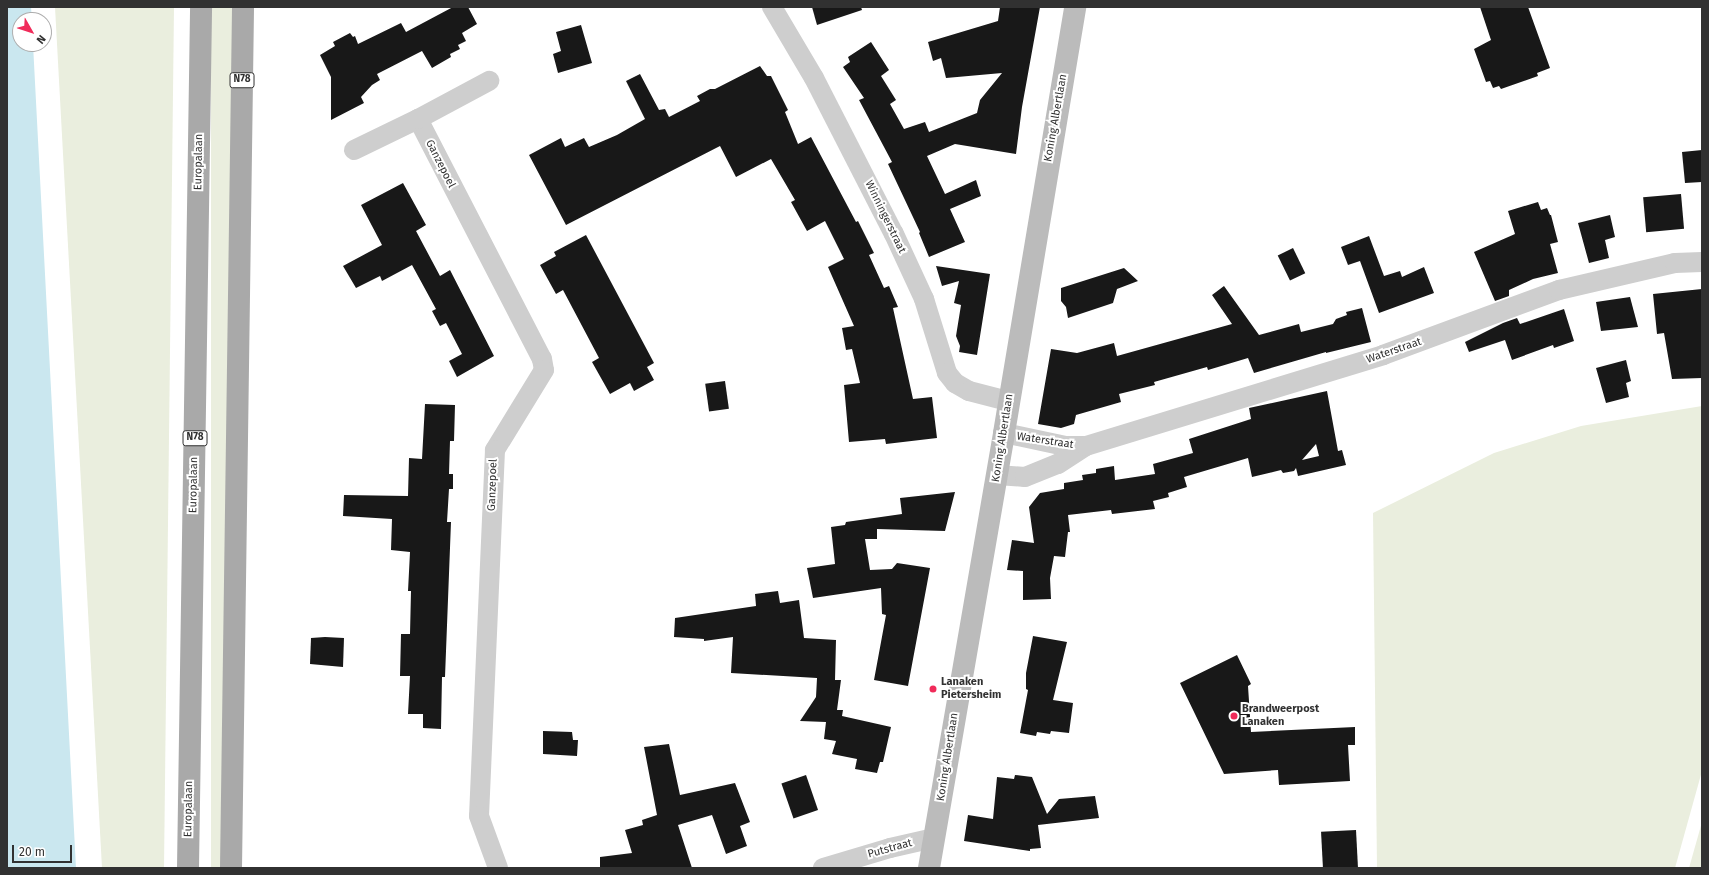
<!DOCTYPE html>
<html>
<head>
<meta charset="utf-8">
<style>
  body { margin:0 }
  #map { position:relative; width:1709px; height:875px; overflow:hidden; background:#fff; font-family:"Fira Sans",sans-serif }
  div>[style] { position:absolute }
  .green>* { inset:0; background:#eaeede; transform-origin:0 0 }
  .water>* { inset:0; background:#cae7ef }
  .building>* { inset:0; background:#181818; transform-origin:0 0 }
  .street>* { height:20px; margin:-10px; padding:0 10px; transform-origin:10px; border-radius:10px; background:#cecece }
  .secondary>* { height:22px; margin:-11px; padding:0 11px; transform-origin:11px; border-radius:11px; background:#bbb }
  .primary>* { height:22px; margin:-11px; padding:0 11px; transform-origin:11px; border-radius:11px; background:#a9a9a9 }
  .dots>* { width:11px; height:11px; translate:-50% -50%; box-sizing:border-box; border:2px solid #fff; border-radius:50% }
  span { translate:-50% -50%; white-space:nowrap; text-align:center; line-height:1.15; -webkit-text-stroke:4px #fff; paint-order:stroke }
  .shield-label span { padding:1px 3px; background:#fff; border:1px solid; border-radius:3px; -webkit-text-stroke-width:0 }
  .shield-label { font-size:10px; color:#313131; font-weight:700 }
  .street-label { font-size:11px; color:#313131 }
  .poi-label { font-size:11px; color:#313131; font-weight:700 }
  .left { translate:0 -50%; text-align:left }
  .frame { position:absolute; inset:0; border:8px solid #313131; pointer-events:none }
  .north { position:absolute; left:12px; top:12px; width:40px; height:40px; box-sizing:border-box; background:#fff; border:1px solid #adadad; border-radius:50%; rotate:129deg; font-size:11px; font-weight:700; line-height:16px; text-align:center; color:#313131 }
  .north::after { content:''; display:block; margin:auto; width:14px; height:18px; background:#f02b5a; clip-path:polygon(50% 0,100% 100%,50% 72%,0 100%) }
  .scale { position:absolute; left:12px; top:845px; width:60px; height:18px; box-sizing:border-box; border:2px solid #313131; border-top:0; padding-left:5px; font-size:12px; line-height:14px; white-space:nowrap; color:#313131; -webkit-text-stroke:3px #fff; paint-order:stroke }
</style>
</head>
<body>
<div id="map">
  <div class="green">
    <i style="clip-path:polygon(55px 7px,174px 7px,164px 868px,102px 868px)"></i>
    <i style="left:211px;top:7px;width:21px;height:861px"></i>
    <i style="clip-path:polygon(1702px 406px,1702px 771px,1675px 868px,1377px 868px,1373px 513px,1494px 453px,1581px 426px)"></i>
    <i style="clip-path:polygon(1702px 822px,1702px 868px,1689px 868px)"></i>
  </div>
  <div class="water">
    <i style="clip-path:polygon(7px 7px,31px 7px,32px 20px,20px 20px,20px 44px,33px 44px,76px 868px,7px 868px)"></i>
  </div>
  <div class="building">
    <i style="clip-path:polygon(453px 7px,468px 7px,477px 24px,462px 33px,466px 41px,458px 45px,460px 49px,450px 54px,451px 57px,432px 68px,422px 51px,377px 74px,380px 80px,372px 85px,361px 97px,364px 103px,331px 120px,331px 77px,320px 55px,335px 46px,333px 42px,350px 33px,353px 37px,355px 36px,358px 44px,401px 23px,406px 32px)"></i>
    <i style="clip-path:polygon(812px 7px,861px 7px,862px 10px,817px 25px)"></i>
    <i style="clip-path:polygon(1000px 7px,1040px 7px,1022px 107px,1016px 154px,955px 144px,927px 156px,945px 194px,976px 180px,981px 196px,950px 209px,965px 242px,929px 257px,919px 233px,920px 232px,888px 164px,892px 162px,859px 100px,864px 98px,843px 67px,850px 62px,848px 57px,871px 42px,889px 70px,881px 76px,896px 100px,890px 104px,904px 129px,925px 122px,929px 132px,977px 113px,980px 100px,1002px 73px,946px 78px,941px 58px,933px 61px,928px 42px,998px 21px)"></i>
    <i style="clip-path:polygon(1480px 7px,1528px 7px,1550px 68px,1537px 73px,1538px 76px,1501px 89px,1499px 86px,1493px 88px,1490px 81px,1486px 82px,1474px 49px,1491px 40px)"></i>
    <i style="clip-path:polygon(581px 25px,592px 63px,558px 73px,553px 54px,561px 51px,556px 32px)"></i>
    <i style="clip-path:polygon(760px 66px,767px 76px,771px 76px,788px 110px,785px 112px,798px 144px,811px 137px,856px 222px,858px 221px,874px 253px,869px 255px,884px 288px,889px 286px,898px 307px,893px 308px,913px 399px,932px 397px,937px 438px,886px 444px,885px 439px,849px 442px,844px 385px,860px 383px,852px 349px,846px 350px,842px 328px,854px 326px,828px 267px,844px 259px,825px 221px,807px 231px,791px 202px,795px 200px,771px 159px,736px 177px,720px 146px,566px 225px,529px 155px,561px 138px,565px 147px,584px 138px,589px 147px,617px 135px,645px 119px,626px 81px,640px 74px,659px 110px,665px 109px,669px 117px,700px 101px,697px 96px,710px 89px,715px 89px)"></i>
    <i style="clip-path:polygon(1702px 150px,1702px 182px,1685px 183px,1682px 152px)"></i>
    <i style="clip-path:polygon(403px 183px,426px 225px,416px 231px,440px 276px,450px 270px,494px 356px,457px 377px,449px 361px,462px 354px,446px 323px,440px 326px,432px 311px,436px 309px,412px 265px,382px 281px,380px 276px,356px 288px,343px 266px,382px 245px,361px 205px)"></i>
    <i style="left:1681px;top:194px;width:35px;height:38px;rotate:85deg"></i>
    <i style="clip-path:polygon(1538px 202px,1541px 210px,1547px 208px,1550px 215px,1551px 215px,1558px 242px,1550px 244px,1558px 273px,1533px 279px,1509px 290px,1509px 296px,1495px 301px,1474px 252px,1515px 234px,1508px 211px)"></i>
    <i style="clip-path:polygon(1610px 215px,1615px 237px,1605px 240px,1609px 258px,1589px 263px,1578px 223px)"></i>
    <i style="clip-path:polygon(586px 235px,654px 363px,647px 367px,654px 380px,634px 391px,630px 383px,610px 394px,592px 362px,599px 358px,563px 290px,556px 294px,540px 265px,556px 256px,554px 252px)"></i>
    <i style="clip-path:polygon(1369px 236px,1384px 276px,1400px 271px,1402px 277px,1424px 267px,1434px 293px,1379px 313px,1360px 261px,1348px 265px,1341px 247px)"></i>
    <i style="left:1293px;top:248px;width:28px;height:17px;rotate:64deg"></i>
    <i style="clip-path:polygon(936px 266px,990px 274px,977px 355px,959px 352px,960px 346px,956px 336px,961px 305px,954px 303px,959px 281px,942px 286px)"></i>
    <i style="clip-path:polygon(1124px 268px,1138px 281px,1117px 289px,1113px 303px,1068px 318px,1066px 307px,1061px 301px,1061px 288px)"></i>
    <i style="clip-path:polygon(1224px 286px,1259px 335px,1299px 324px,1301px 332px,1333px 324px,1336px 319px,1347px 315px,1346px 312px,1362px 308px,1371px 342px,1326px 353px,1326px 352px,1254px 373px,1248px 358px,1208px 370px,1207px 367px,1154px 382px,1155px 385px,1119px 394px,1121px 402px,1076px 415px,1074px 424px,1061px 428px,1038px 424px,1051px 349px,1077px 353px,1114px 343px,1117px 356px,1232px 324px,1212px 295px)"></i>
    <i style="clip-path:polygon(1702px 289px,1702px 378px,1672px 379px,1664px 333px,1657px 334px,1653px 294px)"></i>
    <i style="clip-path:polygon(1630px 297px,1638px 327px,1601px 331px,1596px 302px)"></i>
    <i style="clip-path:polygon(1564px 309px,1574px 341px,1554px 348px,1553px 345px,1512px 360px,1505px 340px,1469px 352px,1465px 342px,1503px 323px,1517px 318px,1520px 324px)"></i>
    <i style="clip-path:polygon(1626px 360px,1631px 381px,1626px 383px,1629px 397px,1606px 403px,1596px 368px)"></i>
    <i style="left:725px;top:381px;width:28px;height:20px;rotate:82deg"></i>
    <i style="clip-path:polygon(evenodd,1327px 391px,1338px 451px,1342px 450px,1346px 465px,1298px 476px,1296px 468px,1294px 471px,1283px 473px,1281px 470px,1252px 477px,1248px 458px,1184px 477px,1187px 487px,1168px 493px,1169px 497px,1153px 501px,1155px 509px,1112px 514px,1111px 510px,1068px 515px,1070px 532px,1068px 532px,1065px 557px,1054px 556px,1050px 578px,1051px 599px,1023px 600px,1023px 571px,1007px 570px,1012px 540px,1034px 543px,1029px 507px,1040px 493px,1064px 489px,1064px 483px,1083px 480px,1082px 475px,1096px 473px,1096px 469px,1114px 466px,1115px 480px,1155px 474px,1153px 464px,1193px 453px,1189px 439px,1251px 419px,1249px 408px,1327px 391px,1316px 444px,1319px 456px,1302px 460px,1316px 444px)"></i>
    <i style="clip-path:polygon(425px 404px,455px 405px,454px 441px,450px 441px,449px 474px,453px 474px,453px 489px,449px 489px,447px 522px,451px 522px,445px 677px,442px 677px,441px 729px,423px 728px,423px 714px,408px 714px,410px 676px,400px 676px,401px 634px,410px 634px,411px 591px,408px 591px,410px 552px,391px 550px,392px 519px,343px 516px,344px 495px,408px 496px,409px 458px,422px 459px)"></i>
    <i style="clip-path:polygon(955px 492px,945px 531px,877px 529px,877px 539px,865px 539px,870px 570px,892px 569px,897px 563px,930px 568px,908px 686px,874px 680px,886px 615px,882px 614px,881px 588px,813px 598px,807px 568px,835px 564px,831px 527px,845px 525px,846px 522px,902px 514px,900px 498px)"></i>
    <i style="clip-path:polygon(778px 591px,780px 603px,799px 600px,804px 638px,836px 640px,835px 680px,841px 680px,837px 710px,843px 710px,842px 716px,891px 727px,883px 762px,880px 762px,877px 773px,855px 769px,857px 759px,832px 754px,836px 741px,824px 739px,826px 722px,800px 721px,816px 697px,817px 678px,731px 673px,733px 637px,704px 641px,704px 639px,674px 637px,675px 618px,756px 606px,755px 594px)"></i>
    <i style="clip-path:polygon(1033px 636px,1067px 642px,1053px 700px,1073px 703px,1069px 733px,1051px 731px,1050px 734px,1037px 732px,1036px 736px,1020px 733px,1028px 690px,1026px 689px,1026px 673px)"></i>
    <i style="clip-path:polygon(325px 637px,344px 638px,343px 667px,310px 664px,311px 638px)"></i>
    <i style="clip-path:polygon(1237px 655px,1251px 684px,1248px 686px,1251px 732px,1355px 727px,1355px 745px,1348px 745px,1350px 781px,1279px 785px,1278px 770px,1224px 774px,1180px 683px)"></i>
    <i style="clip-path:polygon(543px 731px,572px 732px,573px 740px,578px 740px,577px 756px,543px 754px)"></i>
    <i style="clip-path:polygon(669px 744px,680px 795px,735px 783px,750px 822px,740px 826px,747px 846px,726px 854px,712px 815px,678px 825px,692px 868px,600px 868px,600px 857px,632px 853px,625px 830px,643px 825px,642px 820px,657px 815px,644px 747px)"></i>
    <i style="left:806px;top:775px;width:37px;height:26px;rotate:71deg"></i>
    <i style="clip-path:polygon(1015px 775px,1032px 777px,1047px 814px,1059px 799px,1095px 796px,1099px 818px,1038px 825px,1041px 848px,1030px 849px,1030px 851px,964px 841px,968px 815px,993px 819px,997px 777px,1014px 779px)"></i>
    <i style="left:1356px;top:830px;width:38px;height:35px;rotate:87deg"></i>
  </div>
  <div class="street">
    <i style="left:772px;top:7px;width:82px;rotate:59.4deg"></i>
    <i style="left:814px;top:78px;width:175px;rotate:62.9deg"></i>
    <i style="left:894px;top:234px;width:72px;rotate:65.2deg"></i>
    <i style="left:924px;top:299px;width:77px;rotate:72.7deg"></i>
    <i style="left:947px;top:373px;width:13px;rotate:51deg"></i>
    <i style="left:955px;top:383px;width:16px;rotate:30deg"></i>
    <i style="left:969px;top:391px;width:40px;rotate:14.4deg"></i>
    <i style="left:418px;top:119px;width:270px;rotate:62.7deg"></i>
    <i style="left:542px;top:359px;width:11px;rotate:80deg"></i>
    <i style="left:544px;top:370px;width:94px;rotate:121.5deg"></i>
    <i style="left:495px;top:450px;width:366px;rotate:92.5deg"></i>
    <i style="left:479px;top:816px;width:55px;rotate:69.9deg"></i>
    <i style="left:354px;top:150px;width:71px;rotate:-25.8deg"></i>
    <i style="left:418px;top:119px;width:81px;rotate:-28.2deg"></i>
    <i style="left:1004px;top:433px;width:62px;rotate:12deg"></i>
    <i style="left:1065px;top:446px;width:21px"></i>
    <i style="left:997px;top:475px;width:28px;rotate:4deg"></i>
    <i style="left:1025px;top:477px;width:35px;rotate:-22deg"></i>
    <i style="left:1058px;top:464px;width:33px;rotate:-33deg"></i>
    <i style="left:1086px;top:446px;width:311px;rotate:-17deg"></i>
    <i style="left:1383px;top:355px;width:188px;rotate:-20.3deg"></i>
    <i style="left:1559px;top:290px;width:119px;rotate:-13.1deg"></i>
    <i style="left:1675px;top:263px;width:27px;rotate:-2deg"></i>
    <i style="left:823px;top:868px;width:70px;rotate:-16.6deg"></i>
    <i style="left:890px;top:848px;width:45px;rotate:-12.8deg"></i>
  </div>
  <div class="secondary">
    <i style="left:929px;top:868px;width:441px;rotate:-80.2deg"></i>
    <i style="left:1004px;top:433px;width:432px;rotate:-80.5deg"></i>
  </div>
  <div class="primary">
    <i style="left:188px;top:868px;width:861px;rotate:-89.13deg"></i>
    <i style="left:231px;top:868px;width:861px;rotate:-89.2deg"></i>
  </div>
  <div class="dots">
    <i style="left:933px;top:689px;background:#f02b5a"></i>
    <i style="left:1234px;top:716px;background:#f02b5a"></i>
  </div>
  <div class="shield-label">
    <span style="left:242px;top:80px">N78</span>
    <span style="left:195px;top:438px">N78</span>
  </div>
  <div class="street-label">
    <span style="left:1056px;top:118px;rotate:-80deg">Koning Albertlaan</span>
    <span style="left:199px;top:162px;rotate:-89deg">Europalaan</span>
    <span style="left:440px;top:164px;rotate:63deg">Ganzepoel</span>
    <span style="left:885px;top:217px;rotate:64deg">Winningerstraat</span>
    <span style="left:1394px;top:351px;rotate:-19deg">Waterstraat</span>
    <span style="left:1003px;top:438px;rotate:-81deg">Koning Albertlaan</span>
    <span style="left:1045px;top:441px;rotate:9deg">Waterstraat</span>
    <span style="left:194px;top:485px;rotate:-89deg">Europalaan</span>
    <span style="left:493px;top:485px;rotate:-88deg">Ganzepoel</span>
    <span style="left:948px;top:757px;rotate:-81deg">Koning Albertlaan</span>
    <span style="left:189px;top:809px;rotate:-89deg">Europalaan</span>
    <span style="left:890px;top:849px;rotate:-15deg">Putstraat</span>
  </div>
  <div class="poi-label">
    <span class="left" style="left:941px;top:689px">Lanaken<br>Pietersheim</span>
    <span class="left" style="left:1242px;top:716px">Brandweerpost<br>Lanaken</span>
  </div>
  <div class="frame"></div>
  <div class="north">N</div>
  <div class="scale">20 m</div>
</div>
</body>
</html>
